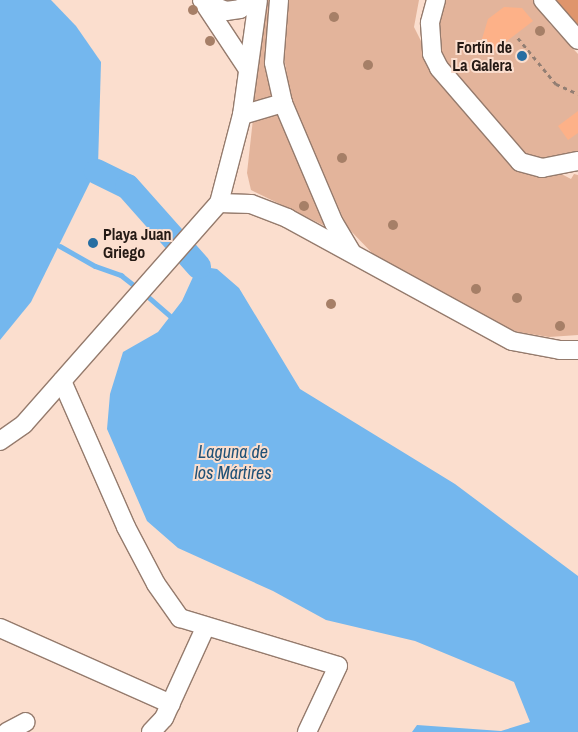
<!DOCTYPE html>
<html>
<head>
<meta charset="utf-8">
<style>
  body { margin:0 }
  #map { position:relative; width:578px; height:732px; overflow:hidden; background:#fbdece; font-family:"Archivo Narrow",sans-serif }
  div>[style] { position:absolute }
  .green>* { inset:0; background:#e3b49b }
  .forest>* { inset:0; background:#df956c }
  .water>* { inset:0; background:#74b7ee }
  .stream>* { height:4.5px; margin:-2.25px; padding:0 2.25px; transform-origin:2.25px; border-radius:2.25px; background:#74b7ee }
  .river>* { height:25px; margin:-12.5px; padding:0 12.5px; transform-origin:12.5px; border-radius:12.5px; background:#74b7ee }
  .building>* { inset:0; background:#fdb188 }
  .path>* { height:2.5px; margin-top:-1.25px; transform-origin:0; background:repeating-linear-gradient(90deg,#927e73 0 4px,transparent 0 8px) }
  .roads { filter:drop-shadow(1px 0 #957b6d) drop-shadow(-1px 0 #957b6d) drop-shadow(0 1px #957b6d) drop-shadow(0 -1px #957b6d) }
  .minor>* { height:18px; margin:-9px; padding:0 9px; transform-origin:9px; border-radius:9px; background:#fff }
  .trees>* { width:10px; height:10px; margin:-5px; border-radius:50%; background:#a67f67 }
  .dots>* { width:14px; height:14px; translate:-50% -50%; box-sizing:border-box; border:2px solid #fbdece; border-radius:50% }
  span { translate:-50% -50%; white-space:nowrap; text-align:center; line-height:1.15; -webkit-text-stroke:4px #fbdece; paint-order:stroke }
  .poi-label { font-size:16px; color:#251a15; font-weight:700 }
  .right { translate:-100% -50%; text-align:right }
  .left { translate:0 -50%; text-align:left }
  .water-label { font-size:18px; color:#215277; font-style:italic }
</style>
</head>
<body>
<div id="map">
  <div class="green">
    <i style="clip-path:polygon(267px 0,273px 0,267px 52px,276px 101px,253px 105px)"></i>
    <i style="clip-path:polygon(287px 0,419px 0,414px 27px,429px 57px,492px 138px,571px 179px,574px 174px,578px 175px,578px 335px,549px 337px,518px 332px,489px 321px,375px 256px,347px 227px,291px 99px,283px 51px)"></i>
    <i style="clip-path:polygon(444px 0,534px 0,550px 24px,578px 54px,578px 155px,543px 161px,527px 157px,516px 147px,451px 71px,441px 50px,438px 32px)"></i>
    <i style="clip-path:polygon(258px 115px,280px 115px,325px 226px,251px 190px,247px 173px,253px 119px)"></i>
  </div>
  <div class="forest">
    <i style="clip-path:polygon(555px 0,578px 0,578px 26px,558px 4px)"></i>
  </div>
  <div class="water">
    <i style="clip-path:polygon(0 0,51px 0,76px 26px,101px 62px,98px 166px,31px 302px,0 340px)"></i>
    <i style="clip-path:polygon(198px 266px,217px 269px,239px 288px,300px 389px,455px 484px,578px 576px,578px 732px,412px 732px,417px 725px,501px 731px,530px 722px,514px 682px,415px 641px,326px 620px,273px 591px,178px 548px,147px 521px,107px 429px,110px 394px,123px 352px,158px 332px,182px 301px)"></i>
  </div>
  <div class="stream">
    <i style="left:60px;top:246px;width:40px;rotate:29.7deg"></i>
    <i style="left:95px;top:266px;width:28px;rotate:19deg"></i>
    <i style="left:121px;top:275px;width:23px;rotate:38deg"></i>
    <i style="left:145px;top:294px;width:33px;rotate:41deg"></i>
  </div>
  <div class="river">
    <i style="left:96px;top:171px;width:34px;rotate:26deg"></i>
    <i style="left:127px;top:186px;width:107px;rotate:48.4deg"></i>
  </div>
  <div class="building">
    <i style="clip-path:polygon(504px 7px,522px 8px,533px 21px,490px 54px,482px 39px,488px 19px)"></i>
    <i style="clip-path:polygon(578px 111px,578px 133px,568px 140px,558px 126px)"></i>
  </div>
  <div class="path">
    <i style="left:518px;top:38px;width:60px;rotate:50.4deg"></i>
    <i style="left:556px;top:84px;width:24px;rotate:24deg"></i>
  </div>
  <div class="roads">
    <div class="minor">
      <i style="left:202px;top:0;width:82px;rotate:56.5deg"></i>
      <i style="left:279px;top:0;width:63px;rotate:94.5deg"></i>
      <i style="left:274px;top:63px;width:41px;rotate:77.3deg"></i>
      <i style="left:283px;top:103px;width:130px;rotate:67deg"></i>
      <i style="left:334px;top:223px;width:33px;rotate:59deg"></i>
      <i style="left:436px;top:0;width:24px;rotate:105deg"></i>
      <i style="left:430px;top:23px;width:31px;rotate:86deg"></i>
      <i style="left:432px;top:54px;width:16px;rotate:63deg"></i>
      <i style="left:439px;top:68px;width:124px;rotate:49.2deg"></i>
      <i style="left:520px;top:162px;width:23px;rotate:15deg"></i>
      <i style="left:542px;top:168px;width:37px;rotate:-11deg"></i>
      <i style="left:543px;top:0;width:53px;rotate:48.8deg"></i>
      <i style="left:204px;top:2px;width:24px;rotate:22deg"></i>
      <i style="left:226px;top:11px;width:14px;rotate:-8deg"></i>
      <i style="left:240px;top:9px;width:17px;rotate:-33deg"></i>
      <i style="left:242px;top:115px;width:43px;rotate:-16.3deg"></i>
      <i style="left:219px;top:203px;width:91px;rotate:-75.4deg"></i>
      <i style="left:242px;top:115px;width:116px;rotate:-82.1deg"></i>
      <i style="left:62px;top:381px;width:159px;rotate:66.3deg"></i>
      <i style="left:126px;top:527px;width:64px;rotate:62.2deg"></i>
      <i style="left:156px;top:584px;width:42px;rotate:54.8deg"></i>
      <i style="left:180px;top:618px;width:165px;rotate:16.9deg"></i>
      <i style="left:338px;top:666px;width:73px;rotate:115.2deg"></i>
      <i style="left:0;top:441px;width:29px;rotate:-35deg"></i>
      <i style="left:24px;top:424px;width:295px;rotate:-48.6deg"></i>
      <i style="left:219px;top:203px;width:32px;rotate:2deg"></i>
      <i style="left:251px;top:204px;width:39px;rotate:21deg"></i>
      <i style="left:287px;top:218px;width:256px;rotate:28.7deg"></i>
      <i style="left:512px;top:341px;width:49px;rotate:10.6deg"></i>
      <i style="left:560px;top:350px;width:18px"></i>
      <i style="left:0;top:628px;width:187px;rotate:24deg"></i>
      <i style="left:7px;top:732px;width:21px;rotate:-28deg"></i>
      <i style="left:151px;top:732px;width:19px;rotate:-47deg"></i>
      <i style="left:164px;top:718px;width:99px;rotate:-65.5deg"></i>
    </div>
  </div>
  <div class="trees">
    <i style="left:193px;top:10px"></i>
    <i style="left:334px;top:17px"></i>
    <i style="left:540px;top:31px"></i>
    <i style="left:210px;top:41px"></i>
    <i style="left:368px;top:65px"></i>
    <i style="left:342px;top:158px"></i>
    <i style="left:304px;top:206px"></i>
    <i style="left:393px;top:225px"></i>
    <i style="left:476px;top:289px"></i>
    <i style="left:517px;top:298px"></i>
    <i style="left:331px;top:304px"></i>
    <i style="left:560px;top:326px"></i>
  </div>
  <div class="dots">
    <i style="left:522px;top:56px;background:#276ea2"></i>
    <i style="left:93px;top:243px;background:#276ea2"></i>
  </div>
  <div class="poi-label">
    <span class="right" style="left:512px;top:56px">Fortín de<br>La Galera</span>
    <span class="left" style="left:103px;top:243px">Playa Juan<br>Griego</span>
  </div>
  <div class="water-label">
    <span style="left:233px;top:463px">Laguna de<br>los Mártires</span>
  </div>
</div>
</body>
</html>
